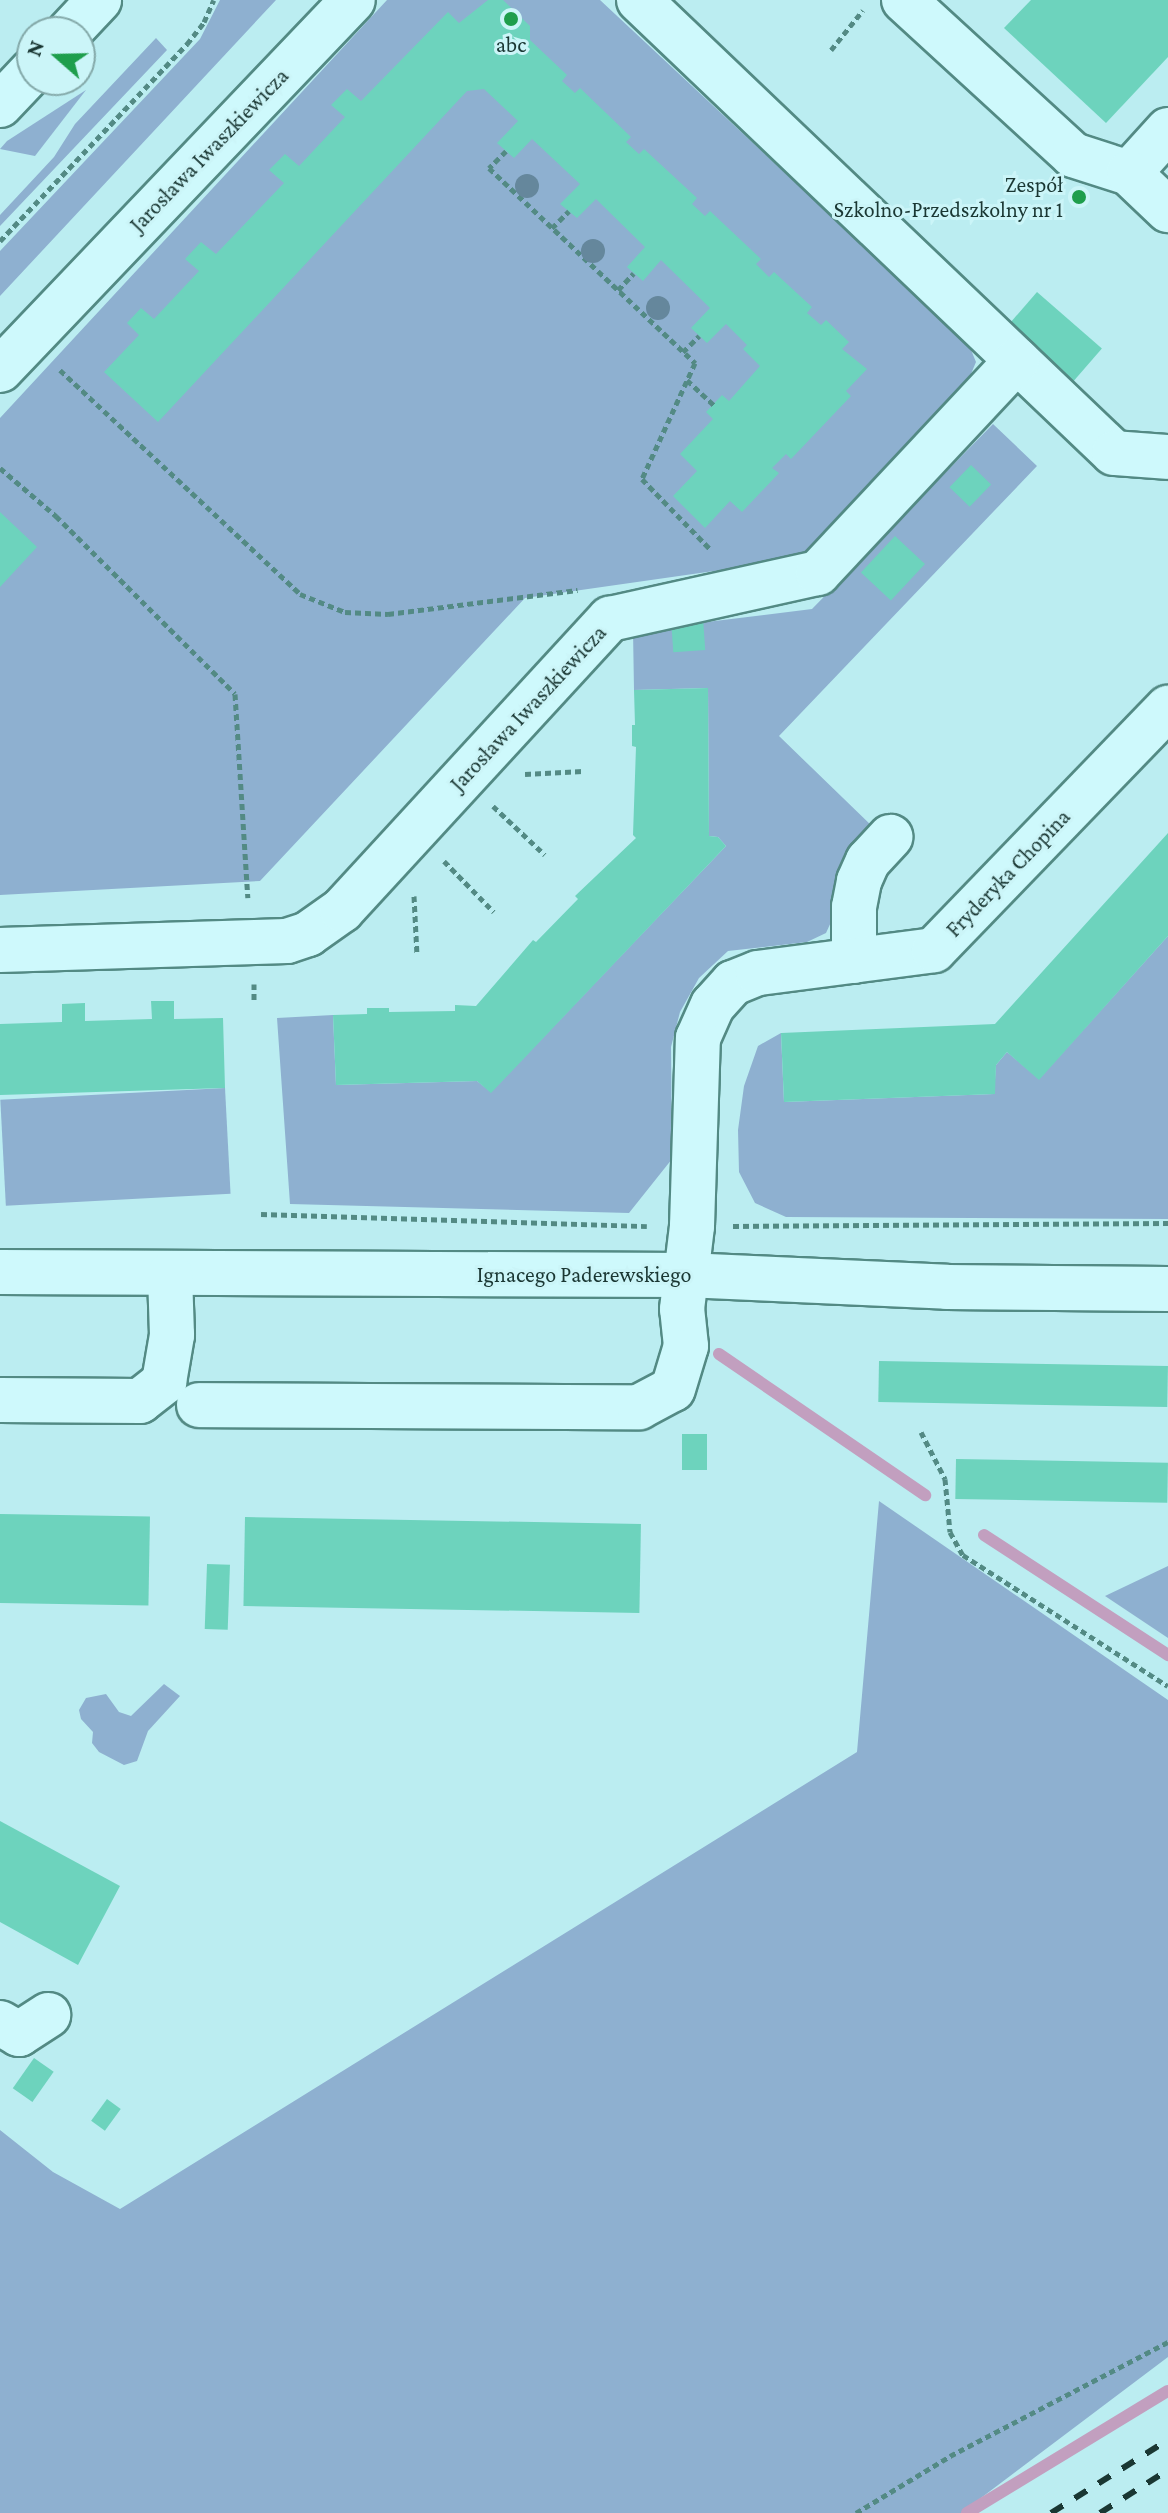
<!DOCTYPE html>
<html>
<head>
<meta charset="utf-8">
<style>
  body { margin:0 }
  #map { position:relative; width:1168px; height:2513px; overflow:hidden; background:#bbedf1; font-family:"Crimson Pro",serif }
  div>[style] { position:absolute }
  .green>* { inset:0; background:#8eb0d0; transform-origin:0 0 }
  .stream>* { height:12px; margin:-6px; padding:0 6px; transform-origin:6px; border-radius:6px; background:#c29fbf }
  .building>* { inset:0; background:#6dd3bd; transform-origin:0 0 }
  .path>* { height:5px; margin-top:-2.5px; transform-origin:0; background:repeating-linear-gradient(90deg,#538a84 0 6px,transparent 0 10px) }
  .roads { filter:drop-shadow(2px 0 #538a84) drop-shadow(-2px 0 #538a84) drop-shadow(0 2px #538a84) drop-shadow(0 -2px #538a84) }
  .minor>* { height:44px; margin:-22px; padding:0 22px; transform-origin:22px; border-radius:22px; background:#cef9fc }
  .rail>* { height:6px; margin-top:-3px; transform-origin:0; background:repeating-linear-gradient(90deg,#1a3733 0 14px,transparent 0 28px) }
  .trees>* { width:24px; height:24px; margin:-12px; border-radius:50%; background:#65879c }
  .dots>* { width:22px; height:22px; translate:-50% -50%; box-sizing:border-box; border:4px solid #cbf5f8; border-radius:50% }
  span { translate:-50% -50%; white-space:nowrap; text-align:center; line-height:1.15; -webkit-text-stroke:6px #cbf5f8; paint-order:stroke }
  .poi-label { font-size:22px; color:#1a3733 }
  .right { translate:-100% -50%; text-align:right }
  .street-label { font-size:22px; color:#1a3733 }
  .north { position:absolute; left:16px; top:16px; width:80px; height:80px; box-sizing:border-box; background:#cbf5f8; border:2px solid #84a9a9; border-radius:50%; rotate:290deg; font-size:22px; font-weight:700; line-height:32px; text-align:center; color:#1a3733 }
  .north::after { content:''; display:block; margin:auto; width:28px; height:36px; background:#1e9e4c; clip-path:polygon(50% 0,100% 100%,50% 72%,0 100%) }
</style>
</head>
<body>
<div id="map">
  <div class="green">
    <i style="clip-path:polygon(220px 0,276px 0,0 296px,0 251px,200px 39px)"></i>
    <i style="clip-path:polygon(387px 0,600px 0,969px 345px,976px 362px,968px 381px,804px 554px,728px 569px,525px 598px,260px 881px,0 895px,0 418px)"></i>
    <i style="clip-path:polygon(156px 38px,167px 50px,0 226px,0 215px,54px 157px,75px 124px)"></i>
    <i style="clip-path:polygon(86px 90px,35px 156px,0 149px,7px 141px)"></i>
    <i style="clip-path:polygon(993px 424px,1037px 466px,779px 736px,874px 828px,826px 933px,807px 942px,728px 951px,699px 978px,680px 1012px,671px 1047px,672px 1159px,629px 1213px,290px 1204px,277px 1018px,333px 1015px,336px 1085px,477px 1081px,491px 1092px,726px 846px,718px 837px,709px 836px,708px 688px,634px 690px,633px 631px,812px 609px)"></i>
    <i style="clip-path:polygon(1168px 936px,1168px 1219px,786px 1217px,755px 1203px,739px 1172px,738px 1130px,744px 1086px,758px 1046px,781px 1033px,784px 1102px,994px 1094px,996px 1065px,1007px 1052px,1039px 1079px)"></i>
    <i style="left:225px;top:1088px;width:106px;height:225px;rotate:87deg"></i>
    <i style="clip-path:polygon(879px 1501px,1168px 1700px,1168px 2357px,961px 2513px,0 2513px,0 2130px,53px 2172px,120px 2209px,857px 1752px)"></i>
    <i style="clip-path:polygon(1168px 1566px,1168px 1638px,1105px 1596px)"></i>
    <i style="clip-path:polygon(164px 1684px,180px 1696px,148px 1731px,137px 1761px,124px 1765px,99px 1752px,92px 1743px,93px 1732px,81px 1719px,79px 1710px,86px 1698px,106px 1694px,119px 1712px,131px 1716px)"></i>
  </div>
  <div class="stream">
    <i style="left:719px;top:1354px;width:250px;rotate:34.4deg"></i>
    <i style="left:984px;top:1535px;width:220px;rotate:33.1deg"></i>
    <i style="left:967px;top:2513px;width:235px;rotate:-31.3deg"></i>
  </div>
  <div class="building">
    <i style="clip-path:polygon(488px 0,503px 0,530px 26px,530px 40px,567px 75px,562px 81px,575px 93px,580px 88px,605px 112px,631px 137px,626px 142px,639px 154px,644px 149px,697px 198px,692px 204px,705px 216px,710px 211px,761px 259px,756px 264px,769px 277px,774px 272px,812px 307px,807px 313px,821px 325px,826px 320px,849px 342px,842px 349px,867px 369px,846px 391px,851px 396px,791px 459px,786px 454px,772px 468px,779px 473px,742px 512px,730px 501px,705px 528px,673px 496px,697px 471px,680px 454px,713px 419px,706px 412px,722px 395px,729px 401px,760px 366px,743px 349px,747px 345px,726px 324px,707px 343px,691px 328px,710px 308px,661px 260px,643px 281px,627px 267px,645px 247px,596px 199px,577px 218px,560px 204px,580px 184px,532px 139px,514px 158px,497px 143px,518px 121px,484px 89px,467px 91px,158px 422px,104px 372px,139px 335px,127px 323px,141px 308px,154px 319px,199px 271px,185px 259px,201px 242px,216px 254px,284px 183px,269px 170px,285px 154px,299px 166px,345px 117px,331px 105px,347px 89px,361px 101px,448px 12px,459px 23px)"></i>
    <i style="clip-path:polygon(1031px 0,1168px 0,1168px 57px,1106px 123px,1004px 28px)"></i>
    <i style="left:1037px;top:292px;width:86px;height:45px;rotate:41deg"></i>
    <i style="left:971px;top:465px;width:28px;height:31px;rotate:44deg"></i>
    <i style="clip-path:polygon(0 512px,37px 547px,0 587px)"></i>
    <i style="left:895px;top:536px;width:41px;height:50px;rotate:43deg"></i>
    <i style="left:703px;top:618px;width:32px;height:32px;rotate:86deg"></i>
    <i style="clip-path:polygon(708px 688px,709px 836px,718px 837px,726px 846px,491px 1093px,477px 1081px,336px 1085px,333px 1015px,367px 1014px,367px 1008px,389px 1008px,389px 1012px,455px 1011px,455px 1005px,476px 1006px,533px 940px,536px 942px,578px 899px,575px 896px,636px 838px,633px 835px,636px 747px,632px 746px,632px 725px,635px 725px,634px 690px)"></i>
    <i style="clip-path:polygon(1168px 833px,1168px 936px,1039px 1080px,1007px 1052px,996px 1065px,995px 1094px,784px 1102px,781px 1033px,995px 1024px)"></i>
    <i style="clip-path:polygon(151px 1001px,174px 1001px,174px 1019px,223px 1018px,225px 1088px,0 1095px,0 1024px,62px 1022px,62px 1004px,85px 1003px,85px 1021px,152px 1019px)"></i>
    <i style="left:879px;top:1361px;width:289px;height:41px;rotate:1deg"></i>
    <i style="left:682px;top:1434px;width:25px;height:36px"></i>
    <i style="left:956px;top:1459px;width:212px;height:40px;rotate:1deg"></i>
    <i style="left:0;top:1514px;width:150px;height:89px;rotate:1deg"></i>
    <i style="left:245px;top:1517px;width:396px;height:89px;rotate:1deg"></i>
    <i style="left:207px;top:1564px;width:23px;height:65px;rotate:2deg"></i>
    <i style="clip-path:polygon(0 1821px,120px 1886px,78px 1965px,0 1922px)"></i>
    <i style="left:34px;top:2058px;width:24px;height:37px;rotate:35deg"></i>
    <i style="left:107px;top:2099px;width:17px;height:27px;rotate:36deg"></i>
  </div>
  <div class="path">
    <i style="left:831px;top:50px;width:51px;rotate:-51.3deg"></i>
    <i style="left:506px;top:151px;width:24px;rotate:135deg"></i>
    <i style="left:489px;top:168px;width:284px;rotate:43.4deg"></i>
    <i style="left:695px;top:363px;width:128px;rotate:114.6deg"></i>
    <i style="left:642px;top:479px;width:99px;rotate:45.8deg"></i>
    <i style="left:552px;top:228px;width:24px;rotate:-45deg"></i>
    <i style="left:0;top:241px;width:272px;rotate:-46.5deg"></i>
    <i style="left:187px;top:44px;width:28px;rotate:-52deg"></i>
    <i style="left:204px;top:22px;width:24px;rotate:-66deg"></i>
    <i style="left:618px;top:290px;width:23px;rotate:-47deg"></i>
    <i style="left:683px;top:352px;width:23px;rotate:-45deg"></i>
    <i style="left:60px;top:370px;width:328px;rotate:43deg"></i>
    <i style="left:300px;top:594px;width:48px;rotate:21.8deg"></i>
    <i style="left:345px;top:612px;width:43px;rotate:2.7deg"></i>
    <i style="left:388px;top:614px;width:191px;rotate:-7.2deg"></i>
    <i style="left:687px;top:380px;width:37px;rotate:43deg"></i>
    <i style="left:0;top:468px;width:74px;rotate:40.6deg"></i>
    <i style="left:56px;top:516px;width:252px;rotate:44.8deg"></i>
    <i style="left:235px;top:694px;width:204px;rotate:86.4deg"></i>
    <i style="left:525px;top:774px;width:58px;rotate:-3deg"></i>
    <i style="left:493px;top:806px;width:71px;rotate:43.3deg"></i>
    <i style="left:444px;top:861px;width:71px;rotate:45.6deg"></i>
    <i style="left:414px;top:896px;width:59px;rotate:87.1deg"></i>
    <i style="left:254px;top:984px;width:19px;rotate:90deg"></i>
    <i style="left:261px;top:1214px;width:386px;rotate:1.8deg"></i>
    <i style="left:733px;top:1226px;width:435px;rotate:-0.4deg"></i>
    <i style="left:921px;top:1432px;width:53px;rotate:62.9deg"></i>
    <i style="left:945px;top:1479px;width:53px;rotate:84.6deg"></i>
    <i style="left:950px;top:1532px;width:26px;rotate:61deg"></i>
    <i style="left:963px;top:1555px;width:243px;rotate:32.6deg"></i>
    <i style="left:856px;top:2513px;width:110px;rotate:-31.2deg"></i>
    <i style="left:950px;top:2456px;width:246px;rotate:-27.6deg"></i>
  </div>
  <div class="roads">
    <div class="minor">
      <i style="left:639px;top:0;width:656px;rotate:43.64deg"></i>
      <i style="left:1114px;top:453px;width:54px;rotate:4.2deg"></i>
      <i style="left:904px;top:0;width:229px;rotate:42.5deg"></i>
      <i style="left:1073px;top:155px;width:59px;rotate:17.8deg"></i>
      <i style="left:69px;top:32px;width:44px;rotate:-46.8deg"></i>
      <i style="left:0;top:105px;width:47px;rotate:-46.7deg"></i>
      <i style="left:1168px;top:130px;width:58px;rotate:132.2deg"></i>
      <i style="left:1129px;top:173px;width:54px;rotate:43.5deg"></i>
      <i style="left:0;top:370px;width:511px;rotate:-46.35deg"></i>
      <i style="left:0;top:950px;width:287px;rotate:-1.8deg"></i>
      <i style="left:287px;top:941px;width:22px;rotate:-18deg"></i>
      <i style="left:308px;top:934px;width:42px;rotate:-35.2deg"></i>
      <i style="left:342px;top:910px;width:396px;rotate:-47.4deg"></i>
      <i style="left:610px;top:619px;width:213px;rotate:-12.5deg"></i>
      <i style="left:818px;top:573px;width:291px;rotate:-46.9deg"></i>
      <i style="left:854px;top:961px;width:54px;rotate:-90deg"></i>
      <i style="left:854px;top:907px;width:26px;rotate:-79deg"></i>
      <i style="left:859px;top:881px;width:22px;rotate:-66deg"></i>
      <i style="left:868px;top:861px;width:33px;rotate:-47deg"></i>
      <i style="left:0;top:1272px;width:686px;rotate:0.25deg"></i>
      <i style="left:686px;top:1275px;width:261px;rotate:2.6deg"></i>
      <i style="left:947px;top:1287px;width:221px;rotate:0.5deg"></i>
      <i style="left:0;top:1400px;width:140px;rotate:0.4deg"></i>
      <i style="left:140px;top:1401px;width:31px;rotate:-38deg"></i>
      <i style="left:164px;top:1382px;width:48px;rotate:-80.3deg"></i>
      <i style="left:172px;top:1335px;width:61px;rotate:-91.9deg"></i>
      <i style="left:199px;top:1405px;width:440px;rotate:0.3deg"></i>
      <i style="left:639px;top:1407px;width:38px;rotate:-28deg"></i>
      <i style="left:673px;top:1389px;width:45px;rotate:-73.2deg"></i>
      <i style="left:686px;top:1346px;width:37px;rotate:-96deg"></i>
      <i style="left:682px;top:1309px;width:84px;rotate:-83.1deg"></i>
      <i style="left:692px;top:1226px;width:188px;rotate:-88.2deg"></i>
      <i style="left:698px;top:1038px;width:36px;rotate:-66deg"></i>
      <i style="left:713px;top:1005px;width:30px;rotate:-48deg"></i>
      <i style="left:733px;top:983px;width:27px;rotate:-22deg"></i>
      <i style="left:758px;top:973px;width:177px;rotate:-7.4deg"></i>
      <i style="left:934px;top:950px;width:337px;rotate:-46deg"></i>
      <i style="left:0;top:2023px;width:22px;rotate:30deg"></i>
      <i style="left:19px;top:2034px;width:35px;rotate:-33deg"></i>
    </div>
  </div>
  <div class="rail">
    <i style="left:1051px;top:2513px;width:138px;rotate:-32deg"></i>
    <i style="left:1100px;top:2513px;width:80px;rotate:-32.3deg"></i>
  </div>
  <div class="trees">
    <i style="left:527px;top:186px"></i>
    <i style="left:593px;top:251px"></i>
    <i style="left:658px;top:308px"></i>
  </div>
  <div class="dots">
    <i style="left:511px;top:19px;background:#1e9e4c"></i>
    <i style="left:1079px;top:197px;background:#1e9e4c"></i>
  </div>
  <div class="poi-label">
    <span style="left:511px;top:45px">abc</span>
    <span class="right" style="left:1063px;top:197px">Zespół<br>Szkolno-Przedszkolny nr 1</span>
  </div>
  <div class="street-label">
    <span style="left:209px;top:150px;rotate:-46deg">Jarosława Iwaszkiewicza</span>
    <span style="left:528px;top:708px;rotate:-47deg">Jarosława Iwaszkiewicza</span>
    <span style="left:1008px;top:873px;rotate:-46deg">Fryderyka Chopina</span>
    <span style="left:584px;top:1275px">Ignacego Paderewskiego</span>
  </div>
  <div class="north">N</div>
</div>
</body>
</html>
